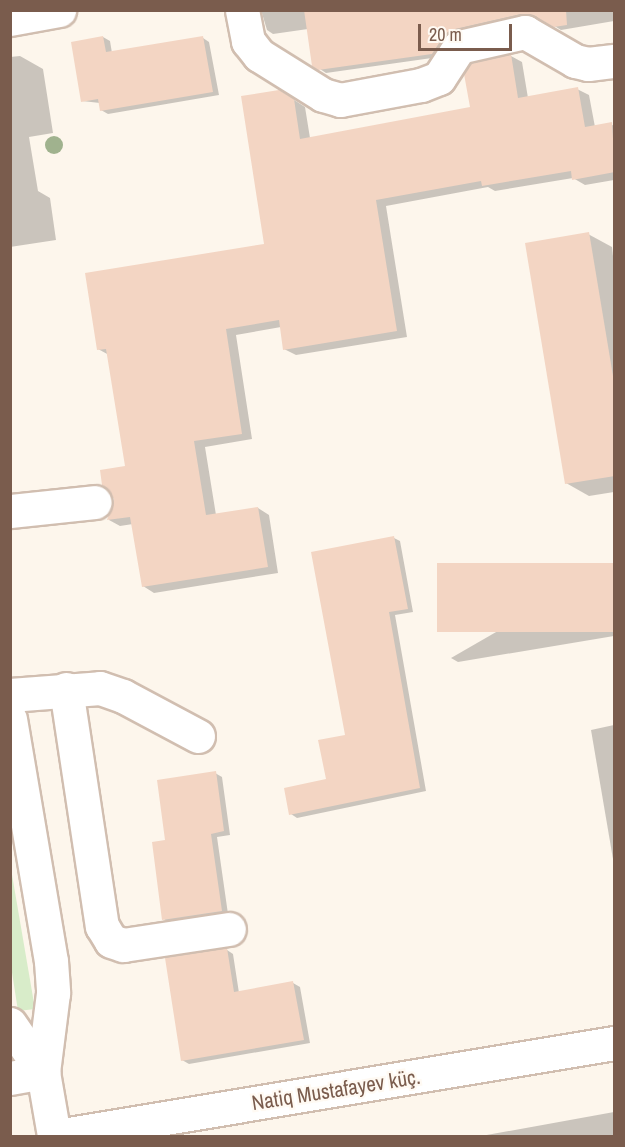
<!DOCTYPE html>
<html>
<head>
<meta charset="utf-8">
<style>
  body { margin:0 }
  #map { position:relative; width:625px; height:1147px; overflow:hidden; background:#fdf6ec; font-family:"Archivo Narrow",sans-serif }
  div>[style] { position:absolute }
  .green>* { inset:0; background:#d8ecc9 }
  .shadow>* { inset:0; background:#0003 }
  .building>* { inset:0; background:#f3d5c3; transform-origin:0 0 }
  .roads { filter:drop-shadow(2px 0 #d1beb0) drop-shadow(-2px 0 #d1beb0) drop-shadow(0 2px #d1beb0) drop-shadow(0 -2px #d1beb0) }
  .minor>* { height:33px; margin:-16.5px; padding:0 16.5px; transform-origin:16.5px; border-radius:16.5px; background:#fff }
  .trees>* { width:18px; height:18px; margin:-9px; border-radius:50%; background:#a0b28e }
  span { translate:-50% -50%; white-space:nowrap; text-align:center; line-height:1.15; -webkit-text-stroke:4.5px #fffaf3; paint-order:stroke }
  .street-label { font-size:21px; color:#7a5c4d }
  .frame { position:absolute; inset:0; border:12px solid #7a5c4d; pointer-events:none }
  .scale { position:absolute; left:418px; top:24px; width:94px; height:27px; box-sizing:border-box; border:3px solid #7a5c4d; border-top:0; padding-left:8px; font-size:18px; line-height:21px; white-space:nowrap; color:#7a5c4d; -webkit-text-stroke:4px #fffaf3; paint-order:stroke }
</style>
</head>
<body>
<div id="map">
  <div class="green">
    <i style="clip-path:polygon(10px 863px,35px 1009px,18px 1011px,11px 966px)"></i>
  </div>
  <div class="shadow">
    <i style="clip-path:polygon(261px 10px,614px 10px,614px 21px,561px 30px,543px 19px,528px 17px,462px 32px,439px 57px,326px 73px,314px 65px,308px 29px,273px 34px,267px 30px)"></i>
    <i style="clip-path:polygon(103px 37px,110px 41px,112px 53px,203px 38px,209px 42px,219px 95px,108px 114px,101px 110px,100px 103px,82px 101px)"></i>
    <i style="clip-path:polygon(20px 56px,43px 69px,53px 133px,29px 137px,38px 191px,50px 198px,56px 240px,10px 247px,10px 57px)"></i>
    <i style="clip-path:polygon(511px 56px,522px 62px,528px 98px,577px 89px,589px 95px,595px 127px,614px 125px,614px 180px,585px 185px,573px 178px,495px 191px,488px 187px,386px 206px,407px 337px,296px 355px,284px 349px,281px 327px,236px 335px,252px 439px,205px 447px,216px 515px,258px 508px,269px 515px,278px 573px,154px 593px,143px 586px,133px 524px,120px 526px,109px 520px,127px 467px,109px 355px,98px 349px,265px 245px,291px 98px,305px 107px,310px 138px,471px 109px)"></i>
    <i style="clip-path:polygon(588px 234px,612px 247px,614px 265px,614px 492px,589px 496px,566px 483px)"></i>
    <i style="clip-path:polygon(394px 538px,400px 541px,413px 612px,395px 615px,426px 791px,297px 818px,291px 814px,328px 780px,347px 736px)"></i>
    <i style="clip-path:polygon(614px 564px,614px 636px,458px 662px,451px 658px)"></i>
    <i style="clip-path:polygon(614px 725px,614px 865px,591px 730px)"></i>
    <i style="clip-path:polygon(215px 773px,222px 777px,230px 835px,217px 837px,228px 914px,170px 923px,164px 919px,167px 841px)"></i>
    <i style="clip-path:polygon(227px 950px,233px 954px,239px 993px,293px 983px,300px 987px,310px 1043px,189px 1064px,182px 1060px)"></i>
    <i style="clip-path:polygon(614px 1112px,614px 1136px,481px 1136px)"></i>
  </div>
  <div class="building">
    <i style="clip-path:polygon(304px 10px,566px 10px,567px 25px,554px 27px,534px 16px,521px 14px,455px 29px,443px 37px,432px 54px,318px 70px,312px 66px)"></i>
    <i style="clip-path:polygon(103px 36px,106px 52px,203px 36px,213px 92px,100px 111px,98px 99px,81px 102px,71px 42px)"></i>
    <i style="clip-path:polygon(511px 54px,518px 98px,578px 87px,585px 127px,612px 122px,615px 172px,572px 180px,571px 171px,482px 186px,481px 181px,376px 200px,397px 331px,283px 350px,279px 320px,226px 329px,242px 434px,194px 441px,206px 515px,258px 507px,268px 567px,142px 587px,130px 517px,107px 520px,114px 499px,102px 485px,100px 470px,125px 466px,106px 349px,97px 350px,85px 273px,264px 244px,241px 96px,279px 90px,294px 99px,300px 139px,470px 107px,464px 74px,471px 64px)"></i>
    <i style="clip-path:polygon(589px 232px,615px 388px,615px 476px,565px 484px,525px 243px)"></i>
    <i style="clip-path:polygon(394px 536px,408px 609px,389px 612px,420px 788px,289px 815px,284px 788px,326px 779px,318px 740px,345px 735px,311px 552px)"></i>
    <i style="left:615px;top:563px;width:69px;height:178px;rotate:90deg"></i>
    <i style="clip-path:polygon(216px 771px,224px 831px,211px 834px,222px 911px,162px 920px,152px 842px,165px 840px,157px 780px)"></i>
    <i style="clip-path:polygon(227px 948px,234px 992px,293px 981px,304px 1040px,181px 1061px,165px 958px)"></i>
  </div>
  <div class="roads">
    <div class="minor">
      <i style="left:242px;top:10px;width:32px;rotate:79deg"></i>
      <i style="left:248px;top:41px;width:18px;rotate:52deg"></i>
      <i style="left:259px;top:55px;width:75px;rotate:32deg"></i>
      <i style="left:323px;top:95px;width:18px;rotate:16deg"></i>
      <i style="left:340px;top:100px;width:82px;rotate:-10.5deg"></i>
      <i style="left:421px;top:85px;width:19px;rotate:-21deg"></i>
      <i style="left:439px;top:78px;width:37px;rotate:-57deg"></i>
      <i style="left:459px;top:47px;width:68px;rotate:-12.8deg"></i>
      <i style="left:525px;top:32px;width:58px;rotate:30.1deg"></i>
      <i style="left:575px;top:61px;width:13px;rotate:13deg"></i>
      <i style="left:588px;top:64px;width:26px;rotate:-7deg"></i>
      <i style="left:10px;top:19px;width:50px;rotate:-10.4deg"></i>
      <i style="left:10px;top:511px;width:85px;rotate:-6deg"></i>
      <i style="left:66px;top:689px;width:240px;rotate:81.4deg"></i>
      <i style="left:102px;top:926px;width:17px;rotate:59deg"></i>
      <i style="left:111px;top:941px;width:13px;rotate:18deg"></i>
      <i style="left:123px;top:945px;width:107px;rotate:-8.6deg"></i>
      <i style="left:10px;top:695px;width:90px;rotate:-4.4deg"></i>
      <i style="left:100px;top:688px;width:24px;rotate:19deg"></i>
      <i style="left:123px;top:696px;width:85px;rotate:28.1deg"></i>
      <i style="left:10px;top:719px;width:245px;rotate:80.4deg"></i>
      <i style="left:51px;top:961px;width:32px;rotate:86deg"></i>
      <i style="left:53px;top:993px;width:80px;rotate:97.2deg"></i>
      <i style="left:43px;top:1072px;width:65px;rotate:80.2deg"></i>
      <i style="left:10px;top:1024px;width:58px;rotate:55.5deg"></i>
      <i style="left:10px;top:1078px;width:34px;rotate:-10deg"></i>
      <i style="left:57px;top:1136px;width:565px;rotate:-9.48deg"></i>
    </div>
  </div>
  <div class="trees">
    <i style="left:54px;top:145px"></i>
  </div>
  <div class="street-label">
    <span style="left:336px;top:1090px;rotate:-9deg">Natiq Mustafayev küç.</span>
  </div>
  <div class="frame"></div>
  <div class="scale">20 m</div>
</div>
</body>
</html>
